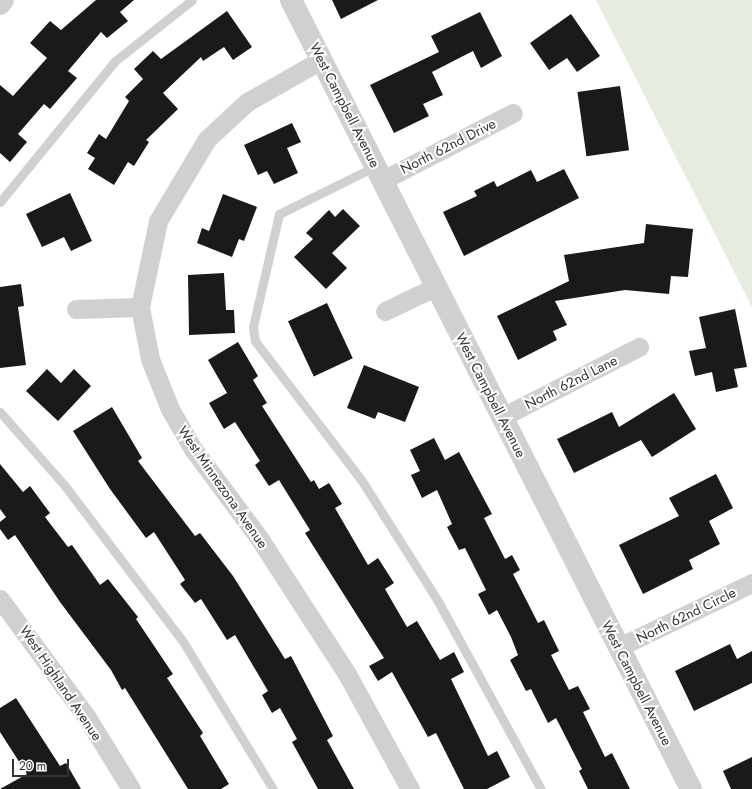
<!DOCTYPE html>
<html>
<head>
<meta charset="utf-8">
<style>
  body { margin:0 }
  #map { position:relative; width:752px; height:789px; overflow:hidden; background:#fff; font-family:Jost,sans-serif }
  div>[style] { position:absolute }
  .green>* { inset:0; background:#e6ecdf }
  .building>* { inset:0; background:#1a1a1a; transform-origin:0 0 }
  .service>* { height:9px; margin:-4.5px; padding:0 4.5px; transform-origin:4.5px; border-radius:4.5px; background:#d0d0d0 }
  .minor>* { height:19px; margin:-9.5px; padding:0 9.5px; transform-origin:9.5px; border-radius:9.5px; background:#d0d0d0 }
  .tertiary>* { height:22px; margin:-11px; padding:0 11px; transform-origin:11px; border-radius:11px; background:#d0d0d0 }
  span { translate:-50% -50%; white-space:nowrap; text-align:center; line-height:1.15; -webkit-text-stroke:4px #fff; paint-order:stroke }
  .street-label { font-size:14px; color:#333 }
  .scale { position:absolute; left:12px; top:759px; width:57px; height:18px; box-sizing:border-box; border:2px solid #333; border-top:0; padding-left:5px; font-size:12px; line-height:14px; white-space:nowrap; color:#333; -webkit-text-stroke:3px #fff; paint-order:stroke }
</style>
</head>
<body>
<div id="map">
  <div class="green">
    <i style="clip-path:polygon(596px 0,752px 0,752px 307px)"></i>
  </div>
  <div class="building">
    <i style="clip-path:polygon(96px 0,134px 0,120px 12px,128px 21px,107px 38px,101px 32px,68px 71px,77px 78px,50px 109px,44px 104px,18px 134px,27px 142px,10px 162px,0 153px,0 85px,13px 96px,47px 58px,30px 43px,50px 21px,61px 30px)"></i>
    <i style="clip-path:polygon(332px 0,378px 0,341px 19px)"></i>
    <i style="clip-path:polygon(227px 11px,252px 47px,233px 60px,224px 47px,203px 61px,201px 57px,163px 93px,178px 109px,146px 140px,149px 142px,134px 166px,128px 162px,114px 185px,88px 169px,95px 158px,87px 153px,99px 134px,106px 139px,129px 101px,125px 97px,143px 79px,134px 69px,153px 51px,161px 59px)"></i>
    <i style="clip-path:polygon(480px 12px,502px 56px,481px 68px,473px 51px,432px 72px,443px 95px,423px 104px,429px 116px,394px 133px,370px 85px,439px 52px,431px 36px)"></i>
    <i style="clip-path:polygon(571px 14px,600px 56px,577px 72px,567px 58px,549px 70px,530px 43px)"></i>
    <i style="left:620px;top:86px;width:65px;height:43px;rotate:82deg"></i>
    <i style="clip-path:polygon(292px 123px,301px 142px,287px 148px,298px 173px,274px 184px,267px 171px,258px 175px,244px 145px)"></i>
    <i style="clip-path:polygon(564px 169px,579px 198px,464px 256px,443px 212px,477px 196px,474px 191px,494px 181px,497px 187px,531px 170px,537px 182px)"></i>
    <i style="clip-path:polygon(70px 193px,92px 241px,71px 251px,64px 237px,42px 247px,26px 214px)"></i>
    <i style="clip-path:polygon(223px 194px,257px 207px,244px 241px,239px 239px,232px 257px,197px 243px,202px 228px,209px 231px)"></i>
    <i style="clip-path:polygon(343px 209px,360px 226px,332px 253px,347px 268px,326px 289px,294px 257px,313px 239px,306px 233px,329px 210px,335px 217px)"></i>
    <i style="clip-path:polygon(646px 224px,693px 229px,688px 277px,671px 276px,669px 294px,625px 290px,555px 301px,567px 325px,553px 331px,557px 340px,518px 360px,497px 316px,569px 281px,564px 255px,644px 243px)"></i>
    <i style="clip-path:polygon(224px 273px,226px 310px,234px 310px,235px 333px,189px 335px,188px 275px)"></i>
    <i style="clip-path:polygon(21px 284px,24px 306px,18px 307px,26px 365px,0 368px,0 287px)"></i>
    <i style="left:327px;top:303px;width:61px;height:43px;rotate:65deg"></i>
    <i style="clip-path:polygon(735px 309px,747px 367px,734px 369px,738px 387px,716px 392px,712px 372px,695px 376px,689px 351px,706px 348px,699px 317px)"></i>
    <i style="clip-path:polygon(238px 342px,258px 376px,253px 380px,267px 403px,262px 406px,311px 482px,314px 480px,319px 489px,329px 483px,342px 504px,335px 508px,368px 565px,378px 558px,394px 583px,385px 589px,407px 627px,417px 621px,440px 660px,454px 652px,464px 672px,451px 679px,488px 756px,497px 751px,510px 777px,487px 789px,464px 789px,436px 733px,428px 737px,392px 672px,378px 681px,369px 666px,384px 658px,305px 533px,310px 530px,279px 480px,269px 486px,255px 465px,260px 461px,235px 422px,224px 429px,209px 403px,227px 393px,208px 360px)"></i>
    <i style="clip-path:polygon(364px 365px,419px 387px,405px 422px,378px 412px,375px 419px,347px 408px)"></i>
    <i style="clip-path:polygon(47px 369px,61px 383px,74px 369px,91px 386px,58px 421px,26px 391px)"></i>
    <i style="clip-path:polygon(674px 393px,696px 429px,652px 457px,641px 440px,574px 473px,557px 439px,612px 412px,619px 427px)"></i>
    <i style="clip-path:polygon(112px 407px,142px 458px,138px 461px,195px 536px,200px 533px,233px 576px,285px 659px,291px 656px,333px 736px,327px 740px,354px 789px,318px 789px,292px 742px,297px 739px,280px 708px,272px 713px,262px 695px,268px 691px,235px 635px,227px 640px,201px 599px,195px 603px,180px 584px,185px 580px,154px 532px,146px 538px,110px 489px,73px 431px)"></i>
    <i style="clip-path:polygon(434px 438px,445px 460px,459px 452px,492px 514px,484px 518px,505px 559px,512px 555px,520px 570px,513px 574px,538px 623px,544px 620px,559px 651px,551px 655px,569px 690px,578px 686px,590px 709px,583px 712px,605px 757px,612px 753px,630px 789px,588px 789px,579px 771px,582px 769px,556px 718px,548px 723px,531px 689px,526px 691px,510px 660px,518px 655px,511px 637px,497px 610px,489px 615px,478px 594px,486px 590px,465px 548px,459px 550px,447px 527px,452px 524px,437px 490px,422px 498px,411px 475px,420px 471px,410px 450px)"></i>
    <i style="clip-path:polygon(0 464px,23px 492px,30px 486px,50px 513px,45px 517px,68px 547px,72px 545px,100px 585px,108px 579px,138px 617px,136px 619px,173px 674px,167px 678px,203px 733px,200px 736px,229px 784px,221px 789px,188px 789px,125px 688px,122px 690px,111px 670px,60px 602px,15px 535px,8px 540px,0 529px,0 522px,6px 517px,0 509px)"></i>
    <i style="clip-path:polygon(716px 474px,733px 508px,709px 521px,720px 544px,689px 560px,693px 569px,643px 594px,619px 545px,679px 516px,669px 498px)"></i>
    <i style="clip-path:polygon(730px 644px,737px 659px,752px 651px,752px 683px,694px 711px,675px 671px)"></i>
    <i style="clip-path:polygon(16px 698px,60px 766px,66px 763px,81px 789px,0 789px,27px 774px,0 732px,0 708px)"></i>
    <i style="clip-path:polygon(752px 757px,752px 789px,731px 789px,723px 771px)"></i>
  </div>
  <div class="service">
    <i style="left:376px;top:166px;width:108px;rotate:153.7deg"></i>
    <i style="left:279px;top:214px;width:116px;rotate:103deg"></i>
    <i style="left:253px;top:327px;width:14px;rotate:82deg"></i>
    <i style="left:255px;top:341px;width:176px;rotate:52.6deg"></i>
    <i style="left:362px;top:481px;width:144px;rotate:57.7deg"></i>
    <i style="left:439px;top:603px;width:212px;rotate:61.3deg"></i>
    <i style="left:0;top:202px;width:182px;rotate:-50.8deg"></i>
    <i style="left:115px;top:61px;width:98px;rotate:-38.4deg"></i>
    <i style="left:0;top:412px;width:98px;rotate:48.7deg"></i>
    <i style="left:65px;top:486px;width:193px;rotate:52.8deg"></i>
    <i style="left:182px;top:640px;width:175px;rotate:58.6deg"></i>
  </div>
  <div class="minor">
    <i style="left:0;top:5px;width:6px;rotate:-51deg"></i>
    <i style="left:321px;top:60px;width:85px;rotate:150.4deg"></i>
    <i style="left:247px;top:102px;width:54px;rotate:137.2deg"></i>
    <i style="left:207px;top:139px;width:96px;rotate:120.9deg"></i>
    <i style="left:158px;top:221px;width:88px;rotate:101.8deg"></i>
    <i style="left:140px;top:307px;width:53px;rotate:79.1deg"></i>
    <i style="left:150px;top:359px;width:54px;rotate:68.2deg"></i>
    <i style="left:170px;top:409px;width:46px;rotate:60.1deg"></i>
    <i style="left:193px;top:449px;width:111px;rotate:53.4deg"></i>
    <i style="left:259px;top:538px;width:162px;rotate:57.1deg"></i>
    <i style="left:347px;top:674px;width:131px;rotate:61.3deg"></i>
    <i style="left:383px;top:180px;width:146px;rotate:-27.3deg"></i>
    <i style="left:76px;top:309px;width:64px;rotate:-1.8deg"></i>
    <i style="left:385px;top:311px;width:55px;rotate:-25.6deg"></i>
    <i style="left:502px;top:417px;width:154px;rotate:-27.1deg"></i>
    <i style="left:0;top:599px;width:145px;rotate:53.7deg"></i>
    <i style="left:86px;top:716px;width:86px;rotate:58.3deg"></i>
    <i style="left:619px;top:647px;width:148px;rotate:-25.7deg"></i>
  </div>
  <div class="tertiary">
    <i style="left:291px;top:0;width:885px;rotate:63.12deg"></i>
  </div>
  <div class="street-label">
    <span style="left:345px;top:105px;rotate:63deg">West Campbell Avenue</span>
    <span style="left:448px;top:146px;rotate:-27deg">North 62nd Drive</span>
    <span style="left:571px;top:382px;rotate:-27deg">North 62nd Lane</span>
    <span style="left:491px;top:395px;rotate:63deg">West Campbell Avenue</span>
    <span style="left:223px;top:487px;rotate:55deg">West Minnezona Avenue</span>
    <span style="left:686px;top:615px;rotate:-26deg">North 62nd Circle</span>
    <span style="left:61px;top:683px;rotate:56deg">West Highland Avenue</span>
    <span style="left:637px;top:683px;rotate:63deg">West Campbell Avenue</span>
  </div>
  <div class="scale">20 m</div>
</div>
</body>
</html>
